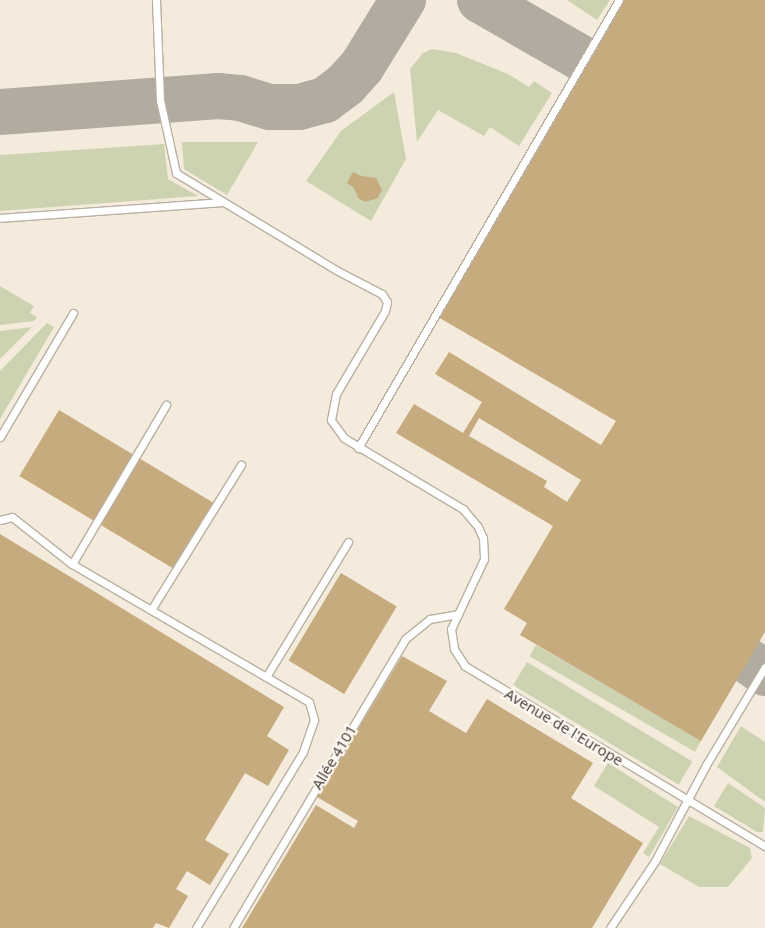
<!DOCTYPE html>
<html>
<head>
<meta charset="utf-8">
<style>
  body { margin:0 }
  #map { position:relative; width:765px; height:928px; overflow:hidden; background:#f4ebdc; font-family:"Open Sans",sans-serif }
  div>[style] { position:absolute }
  .green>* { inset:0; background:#cdd3b0; transform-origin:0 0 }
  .taxiway>* { height:46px; margin:-23px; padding:0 23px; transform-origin:23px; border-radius:23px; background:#b2aba0 }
  .building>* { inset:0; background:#c6ab7f; transform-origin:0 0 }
  .roads { filter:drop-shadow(1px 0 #b9b0a3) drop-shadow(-1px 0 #b9b0a3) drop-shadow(0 1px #b9b0a3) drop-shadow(0 -1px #b9b0a3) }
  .lane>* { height:7px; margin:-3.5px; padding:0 3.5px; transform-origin:3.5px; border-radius:3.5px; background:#fff }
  span { translate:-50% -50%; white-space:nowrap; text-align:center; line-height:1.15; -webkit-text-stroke:4.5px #fef8f0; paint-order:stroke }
  .street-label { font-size:15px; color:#3e3a35 }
</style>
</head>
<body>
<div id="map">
  <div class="green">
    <i style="clip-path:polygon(567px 0,610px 0,597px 20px)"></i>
    <i style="clip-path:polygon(432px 49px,456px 53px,508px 74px,529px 87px,534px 81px,552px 93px,519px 146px,490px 127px,484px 136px,438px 110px,417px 142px,410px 69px,423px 53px)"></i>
    <i style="clip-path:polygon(394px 92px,406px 159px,371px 221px,306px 181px,341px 131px)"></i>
    <i style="clip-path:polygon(182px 142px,258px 142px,227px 195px,184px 169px)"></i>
    <i style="clip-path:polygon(164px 144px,168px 179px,198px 196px,0 211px,0 155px)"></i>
    <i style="clip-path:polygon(0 286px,34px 306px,30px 313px,37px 317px,34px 321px,0 325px)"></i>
    <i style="clip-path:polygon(47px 323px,54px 327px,0 419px,0 371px)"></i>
    <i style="clip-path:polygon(32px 327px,0 359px,0 331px)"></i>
    <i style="left:536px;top:645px;width:191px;height:13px;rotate:30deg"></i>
    <i style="left:527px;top:662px;width:193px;height:27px;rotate:31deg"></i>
    <i style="clip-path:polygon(741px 726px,765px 742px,765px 802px,717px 767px)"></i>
    <i style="clip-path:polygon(608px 763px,678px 807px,649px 857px,643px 853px,659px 827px,594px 786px)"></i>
    <i style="clip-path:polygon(728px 783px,765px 808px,763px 832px,757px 832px,714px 806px)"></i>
    <i style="clip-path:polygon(689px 816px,750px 848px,752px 858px,728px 887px,699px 887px,660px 864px)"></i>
  </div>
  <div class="taxiway">
    <i style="left:480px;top:0;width:125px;rotate:29.9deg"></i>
    <i style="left:0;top:112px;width:219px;rotate:-4.2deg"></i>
    <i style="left:218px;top:96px;width:22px;rotate:5deg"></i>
    <i style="left:240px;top:98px;width:31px;rotate:17deg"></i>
    <i style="left:270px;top:107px;width:29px"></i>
    <i style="left:299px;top:107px;width:27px;rotate:-15deg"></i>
    <i style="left:325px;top:100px;width:26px;rotate:-37deg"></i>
    <i style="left:346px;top:84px;width:24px;rotate:-48deg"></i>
    <i style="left:362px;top:66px;width:78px;rotate:-58.2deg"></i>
    <i style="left:748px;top:661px;width:21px;rotate:35deg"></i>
  </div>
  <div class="building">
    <i style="clip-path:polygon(evenodd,624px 0,765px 0,765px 632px,701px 741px,520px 635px,527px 623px,504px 609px,553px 526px,396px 433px,414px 404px,463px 433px,482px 402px,435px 374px,449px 352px,601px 445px,616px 421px,438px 317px,624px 0,479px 418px,581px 480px,567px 502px,544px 487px,547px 481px,469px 436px,479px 418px)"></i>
    <i style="clip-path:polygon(353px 172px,361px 176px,376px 178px,382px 190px,378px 198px,365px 202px,358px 198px,354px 188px,347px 183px)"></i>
    <i style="left:59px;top:410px;width:180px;height:77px;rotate:31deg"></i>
    <i style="clip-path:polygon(0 534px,284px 707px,267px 736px,289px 750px,268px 786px,245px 773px,205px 840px,229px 854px,210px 885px,187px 871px,176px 889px,188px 896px,169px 928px,156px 923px,153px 928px,0 928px)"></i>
    <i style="left:341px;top:573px;width:65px;height:102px;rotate:31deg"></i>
    <i style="clip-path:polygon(402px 656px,447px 681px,429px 711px,466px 733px,487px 699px,593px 763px,571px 798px,643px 843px,592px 928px,242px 928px,316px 805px,354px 828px,358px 821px,317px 797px)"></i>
  </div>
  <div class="roads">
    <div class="lane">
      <i style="left:156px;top:0;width:100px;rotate:87.7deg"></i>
      <i style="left:160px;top:100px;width:75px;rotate:77.6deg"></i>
      <i style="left:176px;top:173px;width:187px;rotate:31.2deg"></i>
      <i style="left:336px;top:270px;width:52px;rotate:27.6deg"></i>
      <i style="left:382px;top:294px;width:9px;rotate:58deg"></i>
      <i style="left:387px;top:302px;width:9px;rotate:103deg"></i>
      <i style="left:385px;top:311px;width:96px;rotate:120.6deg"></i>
      <i style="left:336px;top:394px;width:26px;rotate:101deg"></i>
      <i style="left:331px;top:420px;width:22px;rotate:54deg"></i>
      <i style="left:344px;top:438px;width:139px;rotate:30.8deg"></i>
      <i style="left:463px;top:509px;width:23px;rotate:50deg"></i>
      <i style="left:478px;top:527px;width:12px;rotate:66deg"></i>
      <i style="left:483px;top:538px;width:21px;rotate:87deg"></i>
      <i style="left:484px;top:559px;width:77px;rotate:115.2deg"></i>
      <i style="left:451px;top:629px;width:20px;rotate:81deg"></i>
      <i style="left:454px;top:649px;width:20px;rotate:57deg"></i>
      <i style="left:465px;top:666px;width:350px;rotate:31deg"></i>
      <i style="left:0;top:218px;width:224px;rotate:-4.1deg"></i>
      <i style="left:0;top:437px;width:144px;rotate:-59.5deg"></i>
      <i style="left:358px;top:448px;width:518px;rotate:-59.78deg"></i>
      <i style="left:0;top:520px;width:12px;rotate:-14deg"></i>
      <i style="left:12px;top:517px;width:76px;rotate:38.1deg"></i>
      <i style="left:72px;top:564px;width:274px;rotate:30.2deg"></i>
      <i style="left:309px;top:702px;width:19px;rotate:74deg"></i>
      <i style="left:314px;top:720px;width:34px;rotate:109deg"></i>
      <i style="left:303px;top:752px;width:206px;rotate:121.3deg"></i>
      <i style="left:72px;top:564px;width:185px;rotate:-59.4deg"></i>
      <i style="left:151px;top:610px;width:171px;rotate:-58.2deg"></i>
      <i style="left:266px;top:677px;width:158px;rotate:-58.7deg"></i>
      <i style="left:233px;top:928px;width:336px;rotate:-59.2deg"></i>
      <i style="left:405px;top:639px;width:32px;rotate:-39deg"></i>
      <i style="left:430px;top:619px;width:28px;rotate:-10deg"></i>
      <i style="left:610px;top:928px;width:81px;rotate:-56.1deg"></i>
      <i style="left:655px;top:861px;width:109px;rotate:-62deg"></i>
      <i style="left:706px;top:765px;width:114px;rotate:-59deg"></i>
    </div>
  </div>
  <div class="street-label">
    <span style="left:564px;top:727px;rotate:31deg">Avenue de l'Europe</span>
    <span style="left:334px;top:757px;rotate:-59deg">Allée 4101</span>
  </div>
</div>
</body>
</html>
